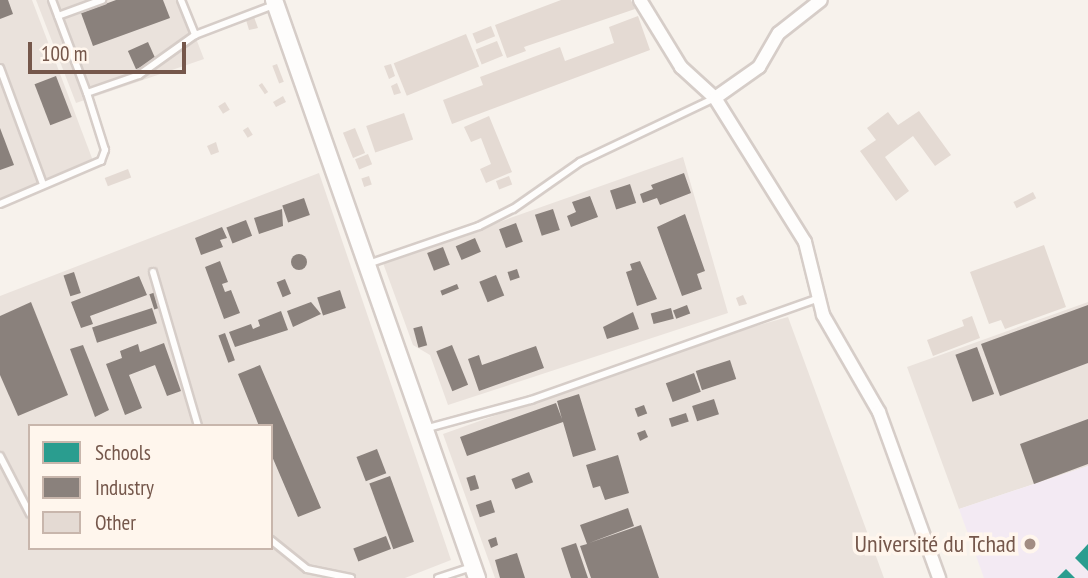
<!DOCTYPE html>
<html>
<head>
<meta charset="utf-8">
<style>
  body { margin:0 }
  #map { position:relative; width:1088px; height:578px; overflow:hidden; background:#f7f2ec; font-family:"PT Sans Narrow",sans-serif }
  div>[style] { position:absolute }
  .industrial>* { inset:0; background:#eae2dc }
  .education>* { inset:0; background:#f3eaf3 }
  .schools>* { inset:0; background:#2a9d8f }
  .industry>* { inset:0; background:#8a817c; transform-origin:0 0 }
  .round { border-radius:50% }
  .building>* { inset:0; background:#e4dad3; transform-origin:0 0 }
  .roads { filter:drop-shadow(2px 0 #d6cdc8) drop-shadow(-2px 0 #d6cdc8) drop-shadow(0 2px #d6cdc8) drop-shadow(0 -2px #d6cdc8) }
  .service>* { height:6px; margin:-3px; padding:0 3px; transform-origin:3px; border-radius:3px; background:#fefdfc }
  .minor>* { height:12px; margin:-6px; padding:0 6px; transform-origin:6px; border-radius:6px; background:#fefdfc }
  .tertiary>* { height:16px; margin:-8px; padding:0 8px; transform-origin:8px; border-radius:8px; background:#fefdfc }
  .dots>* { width:19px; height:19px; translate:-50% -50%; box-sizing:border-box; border:4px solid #fff6ed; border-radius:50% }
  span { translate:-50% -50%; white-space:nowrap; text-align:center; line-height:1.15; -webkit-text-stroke:7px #fff6ed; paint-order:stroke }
  .poi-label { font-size:24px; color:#75574b }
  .right { translate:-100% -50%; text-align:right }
  .legend { position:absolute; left:28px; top:424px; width:245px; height:126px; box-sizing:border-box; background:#fff6ed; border:2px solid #c8b6ac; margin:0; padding:9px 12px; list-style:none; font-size:21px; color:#75574b }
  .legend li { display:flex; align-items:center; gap:14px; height:35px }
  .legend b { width:35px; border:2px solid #c8b6ac }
  .scale { position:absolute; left:28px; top:42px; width:158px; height:32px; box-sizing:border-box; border:4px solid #75574b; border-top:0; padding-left:9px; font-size:21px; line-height:24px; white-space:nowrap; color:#75574b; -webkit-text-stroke:5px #fff6ed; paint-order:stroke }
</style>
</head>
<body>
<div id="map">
  <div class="industrial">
    <i style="clip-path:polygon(0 0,32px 0,95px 166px,0 203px)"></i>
    <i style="clip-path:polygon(36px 0,181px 0,204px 59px,76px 103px)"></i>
    <i style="clip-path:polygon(683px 157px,728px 313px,448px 405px,430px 355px,413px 345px,383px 263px)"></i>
    <i style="clip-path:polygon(evenodd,319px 173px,451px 560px,405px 578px,0 578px,0 296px,319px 173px,30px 426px,271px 426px,271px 548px,30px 548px,30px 426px)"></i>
    <i style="clip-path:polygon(1088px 302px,1088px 466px,959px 509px,907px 367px)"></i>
    <i style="clip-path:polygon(788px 317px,884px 578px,495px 578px,443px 434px,717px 337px)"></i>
  </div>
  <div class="education">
    <i style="clip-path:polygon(1088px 466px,1088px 578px,984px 578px,959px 509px)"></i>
  </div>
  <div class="schools">
    <i style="clip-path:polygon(1088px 544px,1088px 571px,1075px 558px)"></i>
    <i style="clip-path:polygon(1066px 569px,1075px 578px,1057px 578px)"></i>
  </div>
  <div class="industry">
    <i style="clip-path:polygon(0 0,8px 0,13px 14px,0 19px)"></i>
    <i style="clip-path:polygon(116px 0,163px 0,170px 18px,93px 46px,81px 13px)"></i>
    <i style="left:148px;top:42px;width:20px;height:22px;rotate:66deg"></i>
    <i style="left:56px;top:76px;width:44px;height:23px;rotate:69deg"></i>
    <i style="clip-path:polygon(0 128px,14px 165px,0 170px)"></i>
    <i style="clip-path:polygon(684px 173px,691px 193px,660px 205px,657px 198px,643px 203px,640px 194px,653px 189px,651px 185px)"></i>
    <i style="left:630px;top:184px;width:20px;height:21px;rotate:72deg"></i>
    <i style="clip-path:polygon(590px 196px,598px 217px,571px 227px,567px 216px,576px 212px,572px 202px)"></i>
    <i style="left:304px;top:198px;width:18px;height:23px;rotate:71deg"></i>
    <i style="clip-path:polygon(282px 209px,283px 226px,259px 234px,254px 218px)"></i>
    <i style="left:553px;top:209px;width:22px;height:19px;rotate:72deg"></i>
    <i style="clip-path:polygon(685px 214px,705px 271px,697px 274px,702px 289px,682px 296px,657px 227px)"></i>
    <i style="left:246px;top:220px;width:17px;height:21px;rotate:69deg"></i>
    <i style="left:516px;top:223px;width:20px;height:18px;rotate:70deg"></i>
    <i style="clip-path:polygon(222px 227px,227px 238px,220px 240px,223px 247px,201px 255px,195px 238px)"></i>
    <i style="left:475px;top:238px;width:15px;height:21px;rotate:67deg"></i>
    <i style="left:443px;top:247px;width:19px;height:17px;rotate:69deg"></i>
    <i class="round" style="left:291px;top:254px;width:16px;height:16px"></i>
    <i style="clip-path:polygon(220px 261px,228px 282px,222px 284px,225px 292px,231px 290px,240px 313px,224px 319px,205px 267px)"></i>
    <i style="clip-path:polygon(640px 261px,657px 299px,637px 306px,626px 272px,632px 270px,630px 264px)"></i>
    <i style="left:517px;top:269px;width:9px;height:10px;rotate:72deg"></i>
    <i style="left:74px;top:272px;width:22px;height:11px;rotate:72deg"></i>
    <i style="left:496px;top:275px;width:22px;height:18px;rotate:68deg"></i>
    <i style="clip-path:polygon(139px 276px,147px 295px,90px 316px,93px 324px,81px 328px,71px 302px)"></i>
    <i style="left:285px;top:279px;width:16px;height:9px;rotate:68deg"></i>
    <i style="left:457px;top:284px;width:5px;height:18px;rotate:68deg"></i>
    <i style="left:340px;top:290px;width:19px;height:24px;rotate:72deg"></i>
    <i style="left:156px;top:292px;width:16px;height:7px;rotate:72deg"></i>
    <i style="clip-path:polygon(31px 302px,68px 395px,18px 416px,0 375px,0 316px)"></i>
    <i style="clip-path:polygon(311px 302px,321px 314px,293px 327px,287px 311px)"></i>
    <i style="left:687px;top:305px;width:9px;height:15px;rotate:69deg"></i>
    <i style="clip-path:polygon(1088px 305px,1088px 363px,1000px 396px,981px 344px)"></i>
    <i style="left:152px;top:308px;width:16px;height:63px;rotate:72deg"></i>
    <i style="left:671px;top:308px;width:11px;height:21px;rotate:75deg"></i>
    <i style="clip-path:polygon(281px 311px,288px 330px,235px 347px,229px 332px,251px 324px,253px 329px,260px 326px,258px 320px)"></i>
    <i style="clip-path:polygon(633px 312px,639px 329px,607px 339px,603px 327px)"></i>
    <i style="left:422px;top:326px;width:20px;height:9px;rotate:75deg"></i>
    <i style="left:225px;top:333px;width:29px;height:7px;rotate:70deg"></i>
    <i style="clip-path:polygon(164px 343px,181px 391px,167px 396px,155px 365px,129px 375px,142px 408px,125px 415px,106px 364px,122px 358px,120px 351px,138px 344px,140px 352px)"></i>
    <i style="clip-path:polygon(83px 345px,109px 410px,95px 417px,70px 349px)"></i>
    <i style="left:452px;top:345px;width:43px;height:17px;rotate:68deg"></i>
    <i style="clip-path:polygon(536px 346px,544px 368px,479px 391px,468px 359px,479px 355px,482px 365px)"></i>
    <i style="left:977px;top:347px;width:50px;height:23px;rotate:70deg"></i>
    <i style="left:730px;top:360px;width:20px;height:36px;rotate:72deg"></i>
    <i style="clip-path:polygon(260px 365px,321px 508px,298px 517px,271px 454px,271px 426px,259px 426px,238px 374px)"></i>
    <i style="left:694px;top:373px;width:20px;height:30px;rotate:70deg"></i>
    <i style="clip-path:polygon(579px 394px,596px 450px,573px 457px,563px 422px,467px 456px,460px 437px,556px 403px,562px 419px,557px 401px)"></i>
    <i style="left:714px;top:399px;width:16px;height:23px;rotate:72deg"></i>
    <i style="left:644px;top:405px;width:9px;height:10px;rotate:69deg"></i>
    <i style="left:686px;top:413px;width:9px;height:18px;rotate:72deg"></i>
    <i style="clip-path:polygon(1088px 419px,1088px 464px,1034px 484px,1020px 444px)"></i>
    <i style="clip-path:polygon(645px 430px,648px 437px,640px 441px,637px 433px)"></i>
    <i style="left:377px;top:449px;width:26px;height:22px;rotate:69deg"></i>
    <i style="clip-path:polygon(618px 455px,629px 493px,605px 500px,600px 486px,593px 488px,586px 465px)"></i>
    <i style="left:529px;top:472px;width:11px;height:19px;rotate:68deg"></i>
    <i style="left:475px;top:475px;width:14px;height:9px;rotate:73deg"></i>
    <i style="left:390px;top:476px;width:70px;height:22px;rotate:70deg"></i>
    <i style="left:491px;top:500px;width:13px;height:16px;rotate:72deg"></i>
    <i style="clip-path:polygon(628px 508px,634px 526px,589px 543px,641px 525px,659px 578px,591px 578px,580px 546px,587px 544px,580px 525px)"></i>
    <i style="left:386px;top:536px;width:14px;height:35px;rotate:69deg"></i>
    <i style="clip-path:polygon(496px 537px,498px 545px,491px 548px,488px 540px)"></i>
    <i style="clip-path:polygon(576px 543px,588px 578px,571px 578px,561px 548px)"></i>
    <i style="clip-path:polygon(517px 553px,525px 578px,500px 578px,495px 560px)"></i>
  </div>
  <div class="building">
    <i style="clip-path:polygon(561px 0,631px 0,635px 9px,524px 47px,526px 51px,507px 58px,495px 25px)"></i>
    <i style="clip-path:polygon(638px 16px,650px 50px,452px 124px,443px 100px,483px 85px,480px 77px,560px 47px,565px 61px,614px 43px,609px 27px)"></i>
    <i style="clip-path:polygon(254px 17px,258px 28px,249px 30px,246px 20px)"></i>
    <i style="left:491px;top:26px;width:11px;height:20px;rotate:68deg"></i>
    <i style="left:466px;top:34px;width:35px;height:78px;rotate:68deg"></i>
    <i style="left:497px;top:41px;width:16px;height:23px;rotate:68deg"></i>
    <i style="left:277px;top:64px;width:19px;height:5px;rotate:69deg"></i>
    <i style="clip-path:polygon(391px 64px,395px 76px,389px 79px,384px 66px)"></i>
    <i style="left:262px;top:83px;width:11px;height:4px;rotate:56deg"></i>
    <i style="clip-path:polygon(397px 83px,401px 93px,394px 95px,391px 86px)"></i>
    <i style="clip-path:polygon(283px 96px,286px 102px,276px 107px,273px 102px)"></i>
    <i style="left:225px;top:102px;width:9px;height:8px;rotate:58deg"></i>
    <i style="clip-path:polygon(919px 111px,951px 155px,935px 166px,913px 136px,885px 157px,909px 191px,896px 201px,860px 151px,876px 140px,867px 128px,888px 112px,898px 125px)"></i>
    <i style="left:404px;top:113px;width:28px;height:40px;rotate:71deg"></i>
    <i style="clip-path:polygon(489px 116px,512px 172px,486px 183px,480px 169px,491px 164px,481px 138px,471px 142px,464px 127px)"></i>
    <i style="left:248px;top:127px;width:9px;height:6px;rotate:58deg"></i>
    <i style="left:355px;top:128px;width:27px;height:13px;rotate:68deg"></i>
    <i style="clip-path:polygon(216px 142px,219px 152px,211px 155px,207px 146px)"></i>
    <i style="left:368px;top:154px;width:11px;height:14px;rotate:68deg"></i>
    <i style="left:128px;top:169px;width:9px;height:25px;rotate:69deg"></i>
    <i style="left:369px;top:176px;width:9px;height:8px;rotate:72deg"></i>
    <i style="left:509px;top:176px;width:9px;height:14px;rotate:69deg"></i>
    <i style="left:1033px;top:192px;width:7px;height:22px;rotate:63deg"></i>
    <i style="clip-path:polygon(1044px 245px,1066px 307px,1005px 329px,1001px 320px,989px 324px,970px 272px)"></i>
    <i style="clip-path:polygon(743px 295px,747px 304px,739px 306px,736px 298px)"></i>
    <i style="clip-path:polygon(972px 316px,980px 338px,933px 356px,927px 340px,964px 326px,962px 320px)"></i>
  </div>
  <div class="roads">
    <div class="service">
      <i style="left:52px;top:0;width:99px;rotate:69.4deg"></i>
      <i style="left:181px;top:0;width:38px;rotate:68deg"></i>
      <i style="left:58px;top:16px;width:47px;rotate:-20deg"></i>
      <i style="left:0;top:68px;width:124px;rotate:69.7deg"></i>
      <i style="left:0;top:204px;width:110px;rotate:-23.1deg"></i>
      <i style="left:101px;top:161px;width:12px;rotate:-70deg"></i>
      <i style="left:105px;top:150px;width:60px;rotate:-107.5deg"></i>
      <i style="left:87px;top:93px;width:55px;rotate:-19.1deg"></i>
      <i style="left:139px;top:75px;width:69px;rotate:-35.5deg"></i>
      <i style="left:195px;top:35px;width:85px;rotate:-20.8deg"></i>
      <i style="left:368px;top:264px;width:117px;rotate:-18.9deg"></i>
      <i style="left:479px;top:226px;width:38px;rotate:-27deg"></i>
      <i style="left:513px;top:209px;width:82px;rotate:-35deg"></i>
      <i style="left:580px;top:162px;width:149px;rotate:-25.4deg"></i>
      <i style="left:153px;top:272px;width:160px;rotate:73.7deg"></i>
      <i style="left:424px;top:429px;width:111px;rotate:-15.2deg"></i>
      <i style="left:531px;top:400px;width:306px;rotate:-19.5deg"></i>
      <i style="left:0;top:456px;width:65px;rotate:62.7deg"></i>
      <i style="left:271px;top:540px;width:46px;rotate:38.9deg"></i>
      <i style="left:307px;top:569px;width:45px;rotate:11.6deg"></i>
      <i style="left:438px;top:578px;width:35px;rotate:-18deg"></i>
    </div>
    <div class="minor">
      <i style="left:640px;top:0;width:79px;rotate:58.5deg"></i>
      <i style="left:681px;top:67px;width:46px;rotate:42.4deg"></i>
      <i style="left:715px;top:98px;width:170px;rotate:58deg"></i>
      <i style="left:805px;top:242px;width:75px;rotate:76.1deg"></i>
      <i style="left:823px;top:315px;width:112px;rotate:60deg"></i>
      <i style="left:879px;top:412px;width:177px;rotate:70.1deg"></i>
      <i style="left:715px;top:98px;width:54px;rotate:-35.2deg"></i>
      <i style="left:759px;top:67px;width:39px;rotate:-60deg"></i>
      <i style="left:779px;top:33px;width:53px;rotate:-38.2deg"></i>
    </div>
    <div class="tertiary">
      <i style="left:274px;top:0;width:613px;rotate:70.65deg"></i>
    </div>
  </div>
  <div class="dots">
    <i style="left:1030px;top:544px;background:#a28d83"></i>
  </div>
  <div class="poi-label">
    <span class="right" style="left:1016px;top:544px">Université du Tchad</span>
  </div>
  <ul class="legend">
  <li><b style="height:19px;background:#2a9d8f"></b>Schools</li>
  <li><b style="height:19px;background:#8a817c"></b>Industry</li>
  <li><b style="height:19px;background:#e4dad3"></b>Other</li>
  </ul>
  <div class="scale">100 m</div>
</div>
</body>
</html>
